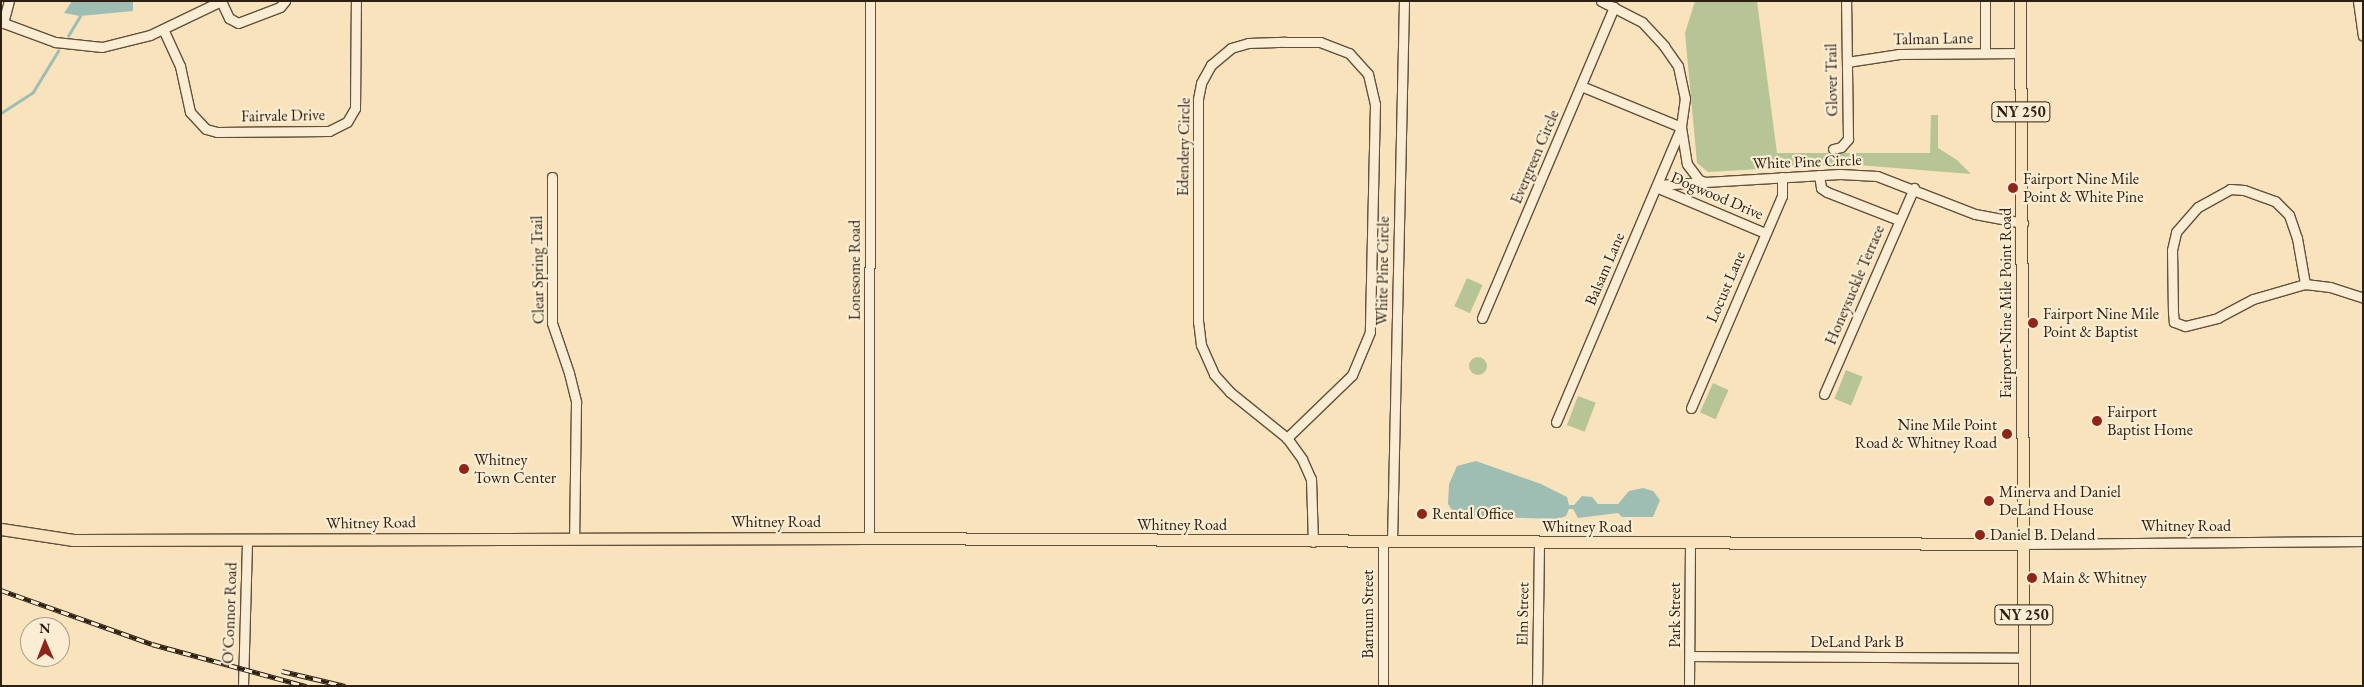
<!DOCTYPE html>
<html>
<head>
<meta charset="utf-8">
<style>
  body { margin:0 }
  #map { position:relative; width:2364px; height:687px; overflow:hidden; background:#f9e3bc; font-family:"EB Garamond",serif }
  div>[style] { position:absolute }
  .green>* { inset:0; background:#b7c596; transform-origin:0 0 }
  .round { border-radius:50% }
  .water>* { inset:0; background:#9ebeb4 }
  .stream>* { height:2.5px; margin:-1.25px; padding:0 1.25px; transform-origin:1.25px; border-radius:1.25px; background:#9ebeb4 }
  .roads { filter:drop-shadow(1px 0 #60513c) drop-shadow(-1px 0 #60513c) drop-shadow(0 1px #60513c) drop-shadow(0 -1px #60513c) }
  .minor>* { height:9px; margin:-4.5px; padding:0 4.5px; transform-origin:4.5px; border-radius:4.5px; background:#fbedd3 }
  .major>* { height:11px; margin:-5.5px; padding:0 5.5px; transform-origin:5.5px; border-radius:5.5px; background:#f9e3bc }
  .rail>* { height:4.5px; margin-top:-2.25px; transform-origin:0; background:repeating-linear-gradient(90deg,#fbedd3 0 8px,#2d2012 0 16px); box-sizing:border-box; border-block:1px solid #2d2012 }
  .dots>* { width:14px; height:14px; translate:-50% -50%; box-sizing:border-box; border:2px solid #fbedd3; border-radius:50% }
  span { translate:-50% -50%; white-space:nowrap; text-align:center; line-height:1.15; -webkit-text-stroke:4.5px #fbedd3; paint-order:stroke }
  .shield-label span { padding:1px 4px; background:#fbedd3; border:1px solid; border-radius:4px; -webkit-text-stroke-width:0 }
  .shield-label { font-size:15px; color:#2d2012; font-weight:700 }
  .street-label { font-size:16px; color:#2d2012 }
  .poi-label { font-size:16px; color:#2d2012 }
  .left { translate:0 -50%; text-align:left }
  .right { translate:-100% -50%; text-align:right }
  .frame { position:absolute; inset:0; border:2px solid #2d2012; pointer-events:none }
  .north { position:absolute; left:20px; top:617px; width:50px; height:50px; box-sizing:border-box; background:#fbedd3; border:1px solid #a99b86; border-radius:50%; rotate:359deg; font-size:14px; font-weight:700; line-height:20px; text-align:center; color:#2d2012 }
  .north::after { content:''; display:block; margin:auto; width:18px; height:22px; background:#8f2418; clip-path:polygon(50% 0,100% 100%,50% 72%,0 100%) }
</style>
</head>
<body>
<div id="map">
  <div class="green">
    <i style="clip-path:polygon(1695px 1px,1757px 1px,1777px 153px,1930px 153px,1931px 115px,1938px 115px,1938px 148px,1957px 160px,1971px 174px,1845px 164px,1708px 172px,1697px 163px,1685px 33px)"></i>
    <i style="left:1467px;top:278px;width:17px;height:31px;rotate:24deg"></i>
    <i class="round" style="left:1469px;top:357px;width:18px;height:18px"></i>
    <i style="left:1846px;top:370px;width:18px;height:31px;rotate:22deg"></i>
    <i style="left:1713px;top:383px;width:17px;height:32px;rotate:24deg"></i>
    <i style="left:1578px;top:396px;width:19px;height:31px;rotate:21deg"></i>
  </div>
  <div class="water">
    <i style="clip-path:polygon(72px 1px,133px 1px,133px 11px,80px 16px,64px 13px)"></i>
    <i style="clip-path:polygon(1476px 461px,1541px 484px,1567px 497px,1569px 505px,1574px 505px,1582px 496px,1592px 497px,1598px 504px,1618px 504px,1629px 491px,1643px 488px,1653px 491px,1660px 500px,1653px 517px,1622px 517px,1618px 513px,1578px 518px,1573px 509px,1569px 509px,1566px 516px,1558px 519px,1461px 516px,1454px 513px,1448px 504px,1449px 484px,1457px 466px)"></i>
  </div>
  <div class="stream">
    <i style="left:68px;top:36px;width:23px;rotate:-59deg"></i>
    <i style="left:1px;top:113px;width:38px;rotate:-33deg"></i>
    <i style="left:33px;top:92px;width:48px;rotate:-58.6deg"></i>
  </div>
  <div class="roads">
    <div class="minor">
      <i style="left:221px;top:1px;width:19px;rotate:65deg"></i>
      <i style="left:229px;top:18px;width:10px;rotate:29deg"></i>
      <i style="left:238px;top:23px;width:45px;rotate:-20.9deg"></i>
      <i style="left:280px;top:7px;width:8px;rotate:-50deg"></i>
      <i style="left:1601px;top:1px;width:46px;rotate:27.1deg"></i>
      <i style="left:1642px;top:22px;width:33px;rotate:47deg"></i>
      <i style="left:1664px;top:46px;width:24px;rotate:55deg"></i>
      <i style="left:1678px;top:66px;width:33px;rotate:78deg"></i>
      <i style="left:1685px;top:98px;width:29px;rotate:98deg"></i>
      <i style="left:1681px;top:127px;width:37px;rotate:81deg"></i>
      <i style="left:1687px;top:164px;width:20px;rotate:53deg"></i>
      <i style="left:1699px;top:180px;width:6px;rotate:18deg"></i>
      <i style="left:1705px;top:182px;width:135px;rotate:-3.4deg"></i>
      <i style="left:1840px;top:174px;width:37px;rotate:3deg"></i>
      <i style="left:1877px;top:176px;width:105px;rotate:21.2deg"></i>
      <i style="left:1975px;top:214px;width:49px;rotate:10.6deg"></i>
      <i style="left:1985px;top:1px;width:52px;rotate:90deg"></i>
      <i style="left:2358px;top:1px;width:35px;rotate:82deg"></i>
      <i style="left:1px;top:22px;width:58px;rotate:20.3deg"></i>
      <i style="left:55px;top:42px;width:47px;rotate:6.1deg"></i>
      <i style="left:102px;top:47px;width:49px;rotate:-14deg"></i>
      <i style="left:150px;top:35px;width:79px;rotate:-25.6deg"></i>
      <i style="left:3px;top:23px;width:23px;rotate:-75deg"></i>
      <i style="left:163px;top:29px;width:41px;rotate:65.3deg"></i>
      <i style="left:180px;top:66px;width:47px;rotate:77.7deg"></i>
      <i style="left:190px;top:112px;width:23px;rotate:47deg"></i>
      <i style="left:206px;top:129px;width:11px;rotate:15deg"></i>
      <i style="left:217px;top:132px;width:112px;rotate:-0.5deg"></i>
      <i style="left:329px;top:131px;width:20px;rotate:-27deg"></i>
      <i style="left:347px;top:122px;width:16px;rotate:-60deg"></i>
      <i style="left:355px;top:108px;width:107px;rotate:-89.5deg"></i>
      <i style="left:1285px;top:42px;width:35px"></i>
      <i style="left:1320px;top:42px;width:31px;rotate:21deg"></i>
      <i style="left:1349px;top:53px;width:28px;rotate:48deg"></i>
      <i style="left:1368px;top:74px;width:31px;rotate:77deg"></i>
      <i style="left:1375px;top:104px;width:228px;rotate:91.3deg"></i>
      <i style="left:1370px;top:332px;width:47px;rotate:112.7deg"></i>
      <i style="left:1352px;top:375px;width:91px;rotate:135.9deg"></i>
      <i style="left:1287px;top:438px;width:73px;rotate:-141.1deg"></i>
      <i style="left:1230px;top:392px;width:24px;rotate:-132deg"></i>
      <i style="left:1214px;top:374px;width:32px;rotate:-114deg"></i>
      <i style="left:1201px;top:345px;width:23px;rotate:-97deg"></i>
      <i style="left:1198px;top:322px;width:223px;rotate:-90deg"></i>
      <i style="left:1198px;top:99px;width:16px;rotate:-79deg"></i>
      <i style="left:1201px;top:83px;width:21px;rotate:-61deg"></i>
      <i style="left:1211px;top:65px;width:26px;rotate:-40deg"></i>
      <i style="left:1231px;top:48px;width:18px;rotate:-16deg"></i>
      <i style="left:1248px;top:43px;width:37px;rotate:-2deg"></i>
      <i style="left:1847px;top:62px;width:53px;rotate:-8.7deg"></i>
      <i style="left:1899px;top:54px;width:121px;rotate:-0.5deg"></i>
      <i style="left:1833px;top:149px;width:8px;rotate:-14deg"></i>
      <i style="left:1841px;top:147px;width:11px;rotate:-49deg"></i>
      <i style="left:1848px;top:139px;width:138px;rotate:-90.8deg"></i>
      <i style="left:1819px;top:175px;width:13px;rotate:81deg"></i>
      <i style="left:1821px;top:188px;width:7px;rotate:34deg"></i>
      <i style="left:1827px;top:192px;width:77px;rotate:21.3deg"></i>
      <i style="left:552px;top:177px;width:146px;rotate:90deg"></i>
      <i style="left:552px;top:323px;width:53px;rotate:71.2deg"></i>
      <i style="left:569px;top:373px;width:30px;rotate:76deg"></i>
      <i style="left:576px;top:402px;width:136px;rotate:90.8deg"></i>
      <i style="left:1657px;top:185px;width:48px;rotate:-3.6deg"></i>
      <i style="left:1656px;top:187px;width:118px;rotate:22.9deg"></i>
      <i style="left:2230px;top:189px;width:14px;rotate:4deg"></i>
      <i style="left:2244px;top:190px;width:33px;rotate:20deg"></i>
      <i style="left:2275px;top:201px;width:20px;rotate:45deg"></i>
      <i style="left:2289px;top:215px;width:24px;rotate:71deg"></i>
      <i style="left:2297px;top:238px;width:47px;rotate:80.1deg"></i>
      <i style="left:2305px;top:284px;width:54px;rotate:163.9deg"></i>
      <i style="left:2253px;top:299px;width:40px;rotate:152deg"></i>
      <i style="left:2218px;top:318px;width:34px;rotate:166deg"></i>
      <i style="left:2185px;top:326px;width:12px;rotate:-160deg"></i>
      <i style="left:2174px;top:322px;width:9px;rotate:-96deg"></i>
      <i style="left:2173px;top:313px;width:63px;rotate:-90.9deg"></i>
      <i style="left:2172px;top:250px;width:18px;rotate:-77deg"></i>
      <i style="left:2176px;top:232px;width:33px;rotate:-49deg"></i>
      <i style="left:2198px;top:207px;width:37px;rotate:-29deg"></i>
      <i style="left:2305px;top:284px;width:25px;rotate:7deg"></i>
      <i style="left:2330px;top:287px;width:35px;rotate:18deg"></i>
      <i style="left:1482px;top:318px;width:338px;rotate:-67deg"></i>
      <i style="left:1824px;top:394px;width:225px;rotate:-66.4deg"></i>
      <i style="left:1691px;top:408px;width:231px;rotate:-66.8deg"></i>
      <i style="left:1782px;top:196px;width:19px;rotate:-90deg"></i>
      <i style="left:1556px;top:422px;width:320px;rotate:-67deg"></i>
      <i style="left:1681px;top:127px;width:108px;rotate:-157.7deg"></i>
      <i style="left:1287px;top:438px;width:26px;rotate:54deg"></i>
      <i style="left:1302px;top:459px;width:22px;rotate:66deg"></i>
      <i style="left:1311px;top:479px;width:63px;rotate:88.2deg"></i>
      <i style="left:869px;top:538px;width:537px;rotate:-89.89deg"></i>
      <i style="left:1392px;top:542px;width:541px;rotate:-88.73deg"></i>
      <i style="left:2024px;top:544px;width:339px;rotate:-0.5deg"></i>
      <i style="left:1690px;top:656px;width:334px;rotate:0.3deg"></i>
      <i style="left:243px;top:686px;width:145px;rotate:-88.4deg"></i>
      <i style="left:1383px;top:686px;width:144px;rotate:-90deg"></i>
      <i style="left:1537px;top:686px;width:143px;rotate:-89.2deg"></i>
      <i style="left:1689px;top:686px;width:142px;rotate:-89.6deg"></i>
    </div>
    <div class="major">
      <i style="left:2020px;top:1px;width:685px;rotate:89.67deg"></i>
      <i style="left:1px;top:529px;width:73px;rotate:8.7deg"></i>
      <i style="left:73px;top:540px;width:796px;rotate:-0.14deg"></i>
      <i style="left:869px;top:538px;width:1155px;rotate:0.3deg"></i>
    </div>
  </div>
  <div class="rail">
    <i style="left:1px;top:590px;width:160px;rotate:19.7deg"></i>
    <i style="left:152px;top:644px;width:160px;rotate:15.3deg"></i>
    <i style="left:282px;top:671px;width:65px;rotate:13.4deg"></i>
  </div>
  <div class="dots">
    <i style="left:2013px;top:188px;background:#8f2418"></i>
    <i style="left:2033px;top:323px;background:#8f2418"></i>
    <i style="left:2097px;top:421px;background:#8f2418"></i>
    <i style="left:2007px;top:434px;background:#8f2418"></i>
    <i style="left:464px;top:469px;background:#8f2418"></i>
    <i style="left:1989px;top:501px;background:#8f2418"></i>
    <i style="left:1422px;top:514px;background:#8f2418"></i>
    <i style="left:1980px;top:535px;background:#8f2418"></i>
    <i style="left:2032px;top:578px;background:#8f2418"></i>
  </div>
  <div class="shield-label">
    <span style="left:2021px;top:112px">NY 250</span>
    <span style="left:2024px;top:615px">NY 250</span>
  </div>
  <div class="street-label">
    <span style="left:1933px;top:39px;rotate:-1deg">Talman Lane</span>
    <span style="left:1832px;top:80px;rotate:-91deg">Glover Trail</span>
    <span style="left:283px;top:116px;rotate:-1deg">Fairvale Drive</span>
    <span style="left:1184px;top:147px;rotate:-89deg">Edendery Circle</span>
    <span style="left:1535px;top:157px;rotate:-67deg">Evergreen Circle</span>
    <span style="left:1807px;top:162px;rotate:-2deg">White Pine Circle</span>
    <span style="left:1717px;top:196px;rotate:23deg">Dogwood Drive</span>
    <span style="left:1605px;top:269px;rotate:-67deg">Balsam Lane</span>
    <span style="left:538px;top:270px;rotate:-91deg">Clear Spring Trail</span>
    <span style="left:855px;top:270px;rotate:-90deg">Lonesome Road</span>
    <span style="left:1383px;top:271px;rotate:-89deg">White Pine Circle</span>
    <span style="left:1855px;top:285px;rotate:-67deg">Honeysuckle Terrace</span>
    <span style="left:1726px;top:287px;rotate:-67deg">Locust Lane</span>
    <span style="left:2006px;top:303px;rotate:-90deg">Fairport-Nine Mile Point Road</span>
    <span style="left:776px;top:522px">Whitney Road</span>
    <span style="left:371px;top:523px;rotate:-1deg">Whitney Road</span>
    <span style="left:1182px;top:525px">Whitney Road</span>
    <span style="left:2186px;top:526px">Whitney Road</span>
    <span style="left:1587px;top:527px">Whitney Road</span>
    <span style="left:230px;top:613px;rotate:-88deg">O'Connor Road</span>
    <span style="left:1368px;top:614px;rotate:-90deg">Barnum Street</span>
    <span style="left:1523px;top:614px;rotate:-89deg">Elm Street</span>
    <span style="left:1675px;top:615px;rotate:-90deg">Park Street</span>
    <span style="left:1857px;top:642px">DeLand Park B</span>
  </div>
  <div class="poi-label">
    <span class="left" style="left:2023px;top:188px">Fairport Nine Mile<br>Point &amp; White Pine</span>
    <span class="left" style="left:2043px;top:323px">Fairport Nine Mile<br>Point &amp; Baptist</span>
    <span class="left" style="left:2107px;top:421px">Fairport<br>Baptist Home</span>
    <span class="right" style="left:1997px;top:434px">Nine Mile Point<br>Road &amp; Whitney Road</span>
    <span class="left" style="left:474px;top:469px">Whitney<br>Town Center</span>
    <span class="left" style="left:1999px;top:501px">Minerva and Daniel<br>DeLand House</span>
    <span class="left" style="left:1432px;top:514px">Rental Office</span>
    <span class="left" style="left:1990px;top:535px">Daniel B. Deland</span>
    <span class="left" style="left:2042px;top:578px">Main &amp; Whitney</span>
  </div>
  <div class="frame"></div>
  <div class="north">N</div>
</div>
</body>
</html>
